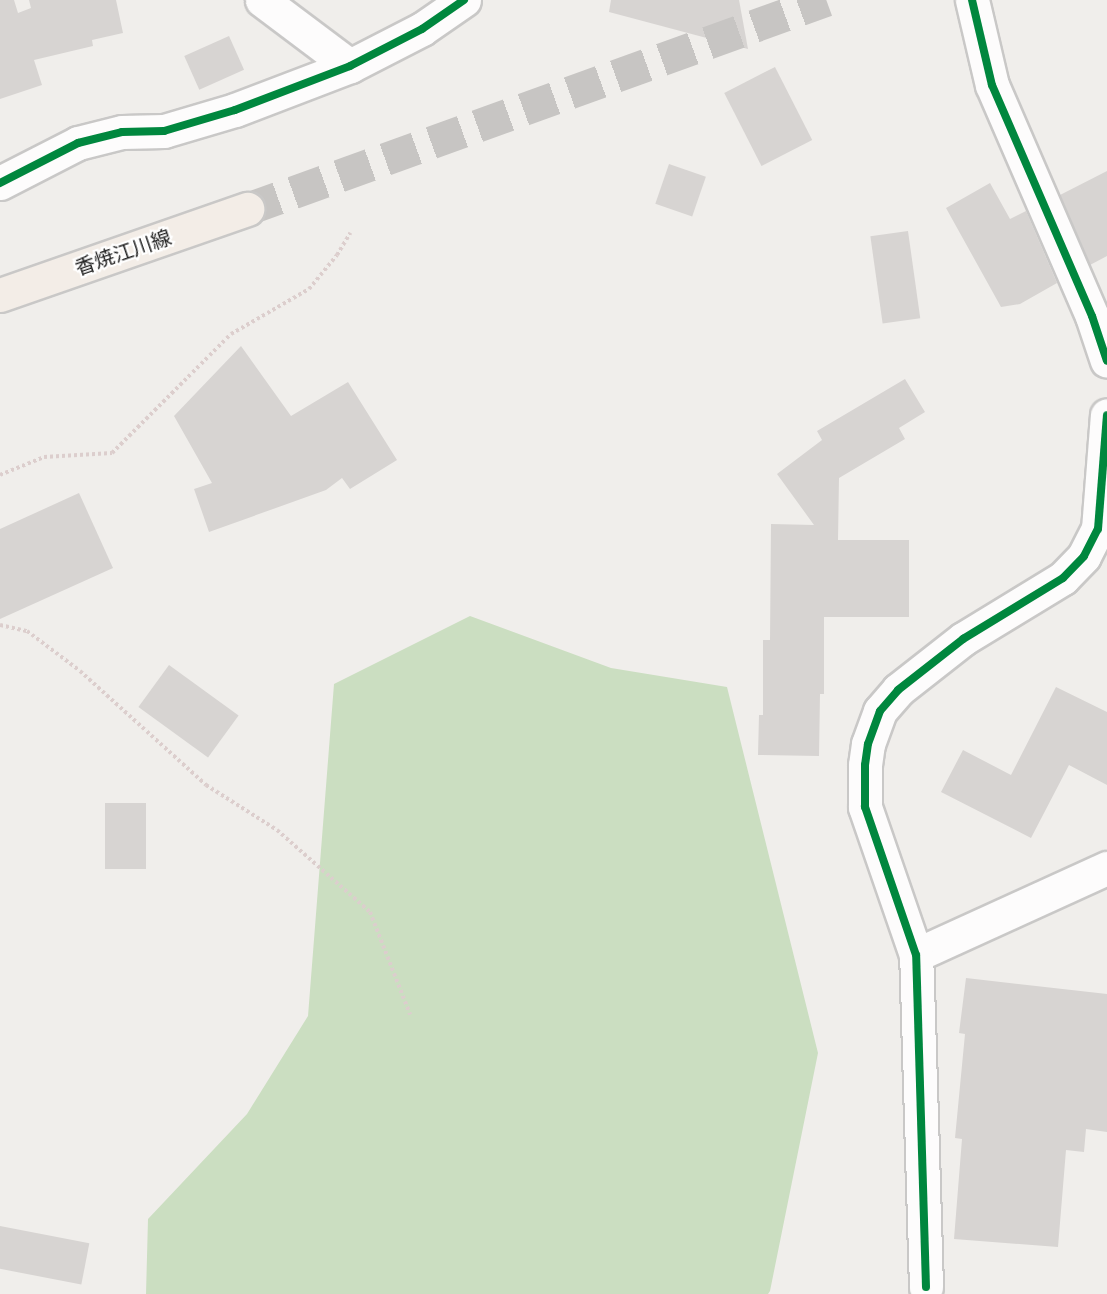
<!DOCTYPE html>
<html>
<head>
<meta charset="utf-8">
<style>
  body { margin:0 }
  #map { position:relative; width:1107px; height:1294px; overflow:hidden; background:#f0eeeb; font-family:"Asap Condensed","Noto Sans JP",sans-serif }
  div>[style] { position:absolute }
  .forest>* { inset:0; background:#cbdec1 }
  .building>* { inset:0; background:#d7d4d2; transform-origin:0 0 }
  .primary-tunnel>* { height:33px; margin-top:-16.5px; transform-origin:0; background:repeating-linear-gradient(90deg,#c7c5c3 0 33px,transparent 0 49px) }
  .path>* { height:4px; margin-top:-2px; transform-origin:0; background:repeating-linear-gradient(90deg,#dccecd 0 3px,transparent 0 6px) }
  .roads { filter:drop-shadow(2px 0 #c9c8c7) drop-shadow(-2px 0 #c9c8c7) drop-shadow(0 2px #c9c8c7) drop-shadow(0 -2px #c9c8c7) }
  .street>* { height:33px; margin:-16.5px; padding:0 16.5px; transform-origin:16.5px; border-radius:16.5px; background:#fdfcfc }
  .primary>* { height:33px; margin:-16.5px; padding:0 16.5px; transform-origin:16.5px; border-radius:16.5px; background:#f3ede7 }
  .cycleway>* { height:8px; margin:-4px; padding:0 4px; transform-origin:4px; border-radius:4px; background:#00873e }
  span { translate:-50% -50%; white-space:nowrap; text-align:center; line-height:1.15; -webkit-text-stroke:4.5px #fff; paint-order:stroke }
  .street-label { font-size:20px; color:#222 }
</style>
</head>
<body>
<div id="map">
  <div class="forest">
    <i style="clip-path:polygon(470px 616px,611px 668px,727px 687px,818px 1053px,770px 1291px,768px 1294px,146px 1294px,148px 1219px,247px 1114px,308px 1016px,334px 684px)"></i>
  </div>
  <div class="building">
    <i style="clip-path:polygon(0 0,14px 0,18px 13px,31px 8px,29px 0,116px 0,123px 33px,92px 40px,93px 46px,34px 60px,42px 85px,0 99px)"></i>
    <i style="clip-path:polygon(611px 0,739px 0,748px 49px,609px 12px)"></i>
    <i style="left:229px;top:36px;width:37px;height:49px;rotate:66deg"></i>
    <i style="left:775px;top:67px;width:82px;height:57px;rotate:63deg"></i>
    <i style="left:669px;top:164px;width:39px;height:42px;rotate:19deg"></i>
    <i style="clip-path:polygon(1107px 171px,1107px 256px,1090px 265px,1060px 195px)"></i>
    <i style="clip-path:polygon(990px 183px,1010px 219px,1026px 211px,1057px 283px,1020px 304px,1001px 307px,946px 208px)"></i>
    <i style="left:908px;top:231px;width:88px;height:38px;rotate:82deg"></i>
    <i style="clip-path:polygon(241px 346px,291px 416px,348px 382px,397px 460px,350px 489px,342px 478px,326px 490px,209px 532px,194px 489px,212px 483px,174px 416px)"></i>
    <i style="clip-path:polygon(905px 379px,925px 412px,899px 428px,905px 439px,839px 478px,838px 540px,909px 540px,909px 617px,824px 617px,824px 694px,820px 694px,819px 756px,758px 755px,759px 715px,763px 715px,763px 640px,770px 640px,771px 524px,814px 525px,777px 474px,822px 440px,817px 431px)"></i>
    <i style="clip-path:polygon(79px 493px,113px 568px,0 619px,0 529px)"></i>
    <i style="left:169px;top:665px;width:86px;height:52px;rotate:36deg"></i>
    <i style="clip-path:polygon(1056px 687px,1107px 712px,1107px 785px,1069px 765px,1031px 838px,941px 792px,963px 750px,1011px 775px)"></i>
    <i style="left:105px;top:803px;width:41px;height:66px"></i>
    <i style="clip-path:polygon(966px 978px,1107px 994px,1107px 1132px,1086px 1129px,1084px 1152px,1066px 1150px,1058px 1247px,954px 1239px,962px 1139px,955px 1138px,965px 1034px,959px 1033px)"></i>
    <i style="left:0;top:1226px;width:91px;height:42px;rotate:11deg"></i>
  </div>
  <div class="primary-tunnel">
    <i style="left:247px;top:209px;width:616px;rotate:-19.85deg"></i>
  </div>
  <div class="path">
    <i style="left:0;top:475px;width:48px;rotate:-22.2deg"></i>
    <i style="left:44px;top:457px;width:68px;rotate:-3.4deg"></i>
    <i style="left:112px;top:453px;width:168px;rotate:-45deg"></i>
    <i style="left:231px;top:334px;width:90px;rotate:-30deg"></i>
    <i style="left:309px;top:289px;width:44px;rotate:-50.5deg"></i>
    <i style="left:337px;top:255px;width:26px;rotate:-59deg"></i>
    <i style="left:0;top:625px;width:28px;rotate:13deg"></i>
    <i style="left:27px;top:631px;width:66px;rotate:37deg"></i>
    <i style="left:80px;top:671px;width:170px;rotate:42.1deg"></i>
    <i style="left:206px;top:785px;width:84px;rotate:32.4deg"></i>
    <i style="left:277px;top:830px;width:124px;rotate:41.4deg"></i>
    <i style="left:370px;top:912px;width:110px;rotate:68.6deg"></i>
  </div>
  <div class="roads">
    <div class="street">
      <i style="left:262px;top:0;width:110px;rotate:36.9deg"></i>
      <i style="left:972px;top:0;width:87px;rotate:76.8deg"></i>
      <i style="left:992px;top:85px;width:252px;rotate:66.6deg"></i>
      <i style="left:1092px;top:316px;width:47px;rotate:71.6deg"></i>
      <i style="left:0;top:183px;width:88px;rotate:-27.1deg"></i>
      <i style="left:78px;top:143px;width:45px;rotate:-14deg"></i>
      <i style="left:122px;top:132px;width:42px;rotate:-1.4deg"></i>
      <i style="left:164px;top:131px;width:74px;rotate:-16.5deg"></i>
      <i style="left:235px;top:110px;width:123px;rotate:-20.9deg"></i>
      <i style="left:350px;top:66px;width:81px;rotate:-27.2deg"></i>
      <i style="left:422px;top:29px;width:51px;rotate:-34.6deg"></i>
      <i style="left:916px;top:955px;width:210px;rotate:-24.5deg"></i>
      <i style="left:926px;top:1287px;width:332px;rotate:-91.7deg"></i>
      <i style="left:916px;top:955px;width:157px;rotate:-109deg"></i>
      <i style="left:865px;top:807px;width:42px;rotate:-90deg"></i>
      <i style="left:865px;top:765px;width:21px;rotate:-82deg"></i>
      <i style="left:868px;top:744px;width:35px;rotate:-70deg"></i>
      <i style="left:880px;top:711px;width:28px;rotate:-49deg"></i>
      <i style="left:898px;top:690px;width:83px;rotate:-38.1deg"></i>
      <i style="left:963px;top:639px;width:117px;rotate:-31.4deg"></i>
      <i style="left:1063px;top:578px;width:30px;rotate:-46deg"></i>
      <i style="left:1084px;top:556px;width:30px;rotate:-63deg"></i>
      <i style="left:1098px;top:529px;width:114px;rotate:-85.5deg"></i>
    </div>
    <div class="primary">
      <i style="left:0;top:295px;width:262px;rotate:-19.2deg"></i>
    </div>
  </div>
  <div class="cycleway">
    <i style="left:972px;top:0;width:87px;rotate:76.8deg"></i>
    <i style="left:992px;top:85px;width:252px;rotate:66.6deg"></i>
    <i style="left:1092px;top:316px;width:47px;rotate:71.6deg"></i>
    <i style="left:0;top:183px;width:88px;rotate:-27.1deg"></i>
    <i style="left:78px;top:143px;width:45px;rotate:-14deg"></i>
    <i style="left:122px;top:132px;width:42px;rotate:-1.4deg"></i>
    <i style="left:164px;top:131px;width:74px;rotate:-16.5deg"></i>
    <i style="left:235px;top:110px;width:123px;rotate:-20.9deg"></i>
    <i style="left:350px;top:66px;width:81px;rotate:-27.2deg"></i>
    <i style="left:422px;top:29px;width:51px;rotate:-34.6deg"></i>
    <i style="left:926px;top:1287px;width:332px;rotate:-91.7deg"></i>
    <i style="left:916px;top:955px;width:157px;rotate:-109deg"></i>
    <i style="left:865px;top:807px;width:42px;rotate:-90deg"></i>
    <i style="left:865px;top:765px;width:21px;rotate:-82deg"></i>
    <i style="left:868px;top:744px;width:35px;rotate:-70deg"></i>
    <i style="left:880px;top:711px;width:28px;rotate:-49deg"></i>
    <i style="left:898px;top:690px;width:83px;rotate:-38.1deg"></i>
    <i style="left:963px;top:639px;width:117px;rotate:-31.4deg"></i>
    <i style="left:1063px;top:578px;width:30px;rotate:-46deg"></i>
    <i style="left:1084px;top:556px;width:30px;rotate:-63deg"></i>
    <i style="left:1098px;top:529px;width:114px;rotate:-85.5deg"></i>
  </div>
  <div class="street-label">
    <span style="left:123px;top:252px;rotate:-19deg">香焼江川線</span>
  </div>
</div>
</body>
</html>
